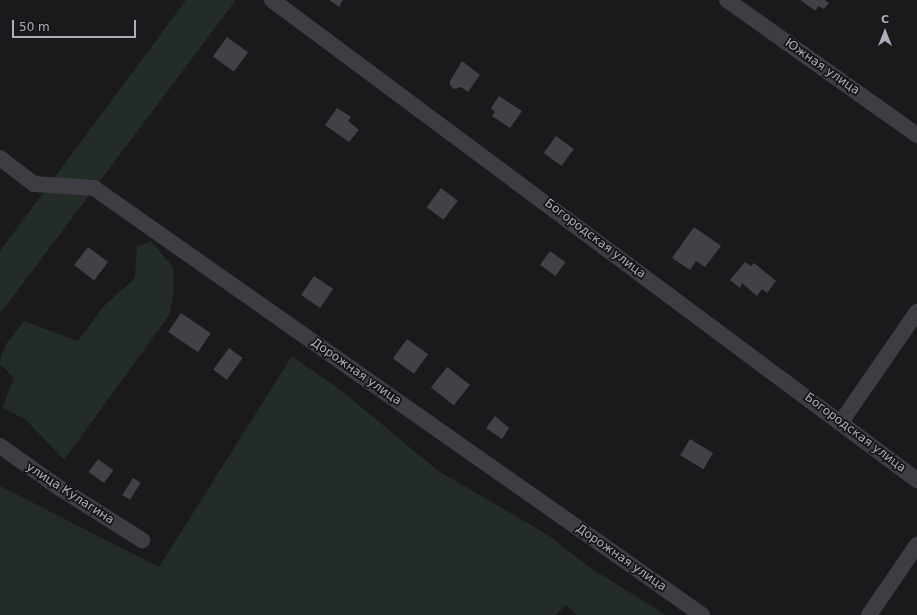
<!DOCTYPE html>
<html>
<head>
<meta charset="utf-8">
<style>
  body { margin:0 }
  #map { position:relative; width:917px; height:615px; overflow:hidden; background:#1a1a1c; font-family:"DejaVu Sans",sans-serif }
  div>[style] { position:absolute }
  .green>* { inset:0; background:#232c26 }
  .building>* { inset:0; background:#414246; transform-origin:0 0 }
  .street>* { height:16px; margin:-8px; padding:0 8px; transform-origin:8px; border-radius:8px; background:#3d3d43 }
  span { translate:-50% -50%; white-space:nowrap; text-align:center; line-height:1.15; -webkit-text-stroke:3.5px #151517; paint-order:stroke }
  .street-label { font-size:12px; color:#acafbb }
  .north { position:absolute; left:865px; top:12px; width:40px; height:40px; -webkit-text-stroke:3px #151517; paint-order:stroke; rotate:0deg; font-size:11px; font-weight:700; line-height:16px; text-align:center; color:#acafbb }
  .north::after { content:''; display:block; margin:auto; width:14px; height:18px; background:#acafbb; clip-path:polygon(50% 0,100% 100%,50% 72%,0 100%) }
  .scale { position:absolute; left:12px; top:20px; width:124px; height:18px; box-sizing:border-box; border:2px solid #acafbb; border-top:0; padding-left:5px; font-size:12px; line-height:14px; white-space:nowrap; color:#acafbb; -webkit-text-stroke:3px #151517; paint-order:stroke }
</style>
</head>
<body>
<div id="map">
  <div class="green">
    <i style="clip-path:polygon(186px 0,236px 0,0 314px,0 251px)"></i>
    <i style="clip-path:polygon(151px 241px,173px 267px,174px 291px,170px 314px,64px 460px,25px 419px,2px 408px,14px 378px,0 364px,0 360px,6px 344px,24px 321px,78px 341px,103px 307px,135px 278px,137px 246px)"></i>
    <i style="clip-path:polygon(292px 356px,343px 392px,437px 470px,548px 535px,589px 567px,666px 615px,577px 615px,566px 605px,555px 615px,0 615px,0 486px,159px 567px)"></i>
  </div>
  <div class="building">
    <i style="clip-path:polygon(329px 0,343px 0,339px 7px)"></i>
    <i style="clip-path:polygon(800px 0,825px 0,829px 3px,824px 9px,818px 6px,816px 11px)"></i>
    <i style="left:227px;top:37px;width:26px;height:24px;rotate:36deg"></i>
    <i style="clip-path:polygon(462px 61px,480px 75px,468px 92px,461px 87px,454px 89px,450px 85px,450px 81px)"></i>
    <i style="clip-path:polygon(499px 96px,522px 111px,510px 128px,492px 116px,495px 112px,491px 108px)"></i>
    <i style="clip-path:polygon(337px 108px,351px 117px,348px 121px,359px 130px,349px 142px,325px 125px)"></i>
    <i style="left:556px;top:136px;width:22px;height:21px;rotate:36deg"></i>
    <i style="left:441px;top:188px;width:21px;height:24px;rotate:37deg"></i>
    <i style="clip-path:polygon(694px 227px,721px 246px,705px 267px,696px 261px,690px 270px,672px 258px)"></i>
    <i style="left:88px;top:247px;width:25px;height:23px;rotate:37deg"></i>
    <i style="left:550px;top:251px;width:19px;height:17px;rotate:36deg"></i>
    <i style="clip-path:polygon(745px 262px,751px 266px,754px 263px,776px 281px,767px 293px,762px 289px,757px 296px,742px 283px,740px 288px,730px 280px)"></i>
    <i style="left:314px;top:276px;width:23px;height:23px;rotate:34deg"></i>
    <i style="left:181px;top:313px;width:36px;height:23px;rotate:34deg"></i>
    <i style="left:407px;top:339px;width:26px;height:24px;rotate:36deg"></i>
    <i style="left:229px;top:348px;width:17px;height:27px;rotate:36deg"></i>
    <i style="left:447px;top:367px;width:29px;height:26px;rotate:38deg"></i>
    <i style="clip-path:polygon(495px 416px,509px 428px,502px 439px,486px 428px)"></i>
    <i style="left:690px;top:439px;width:27px;height:19px;rotate:31deg"></i>
    <i style="left:98px;top:459px;width:19px;height:16px;rotate:36deg"></i>
    <i style="left:133px;top:478px;width:9px;height:20px;rotate:32deg"></i>
  </div>
  <div class="street">
    <i style="left:272px;top:0;width:804px;rotate:36.66deg"></i>
    <i style="left:727px;top:0;width:233px;rotate:35.4deg"></i>
    <i style="left:0;top:158px;width:43px;rotate:37.4deg"></i>
    <i style="left:34px;top:184px;width:60px;rotate:3.8deg"></i>
    <i style="left:94px;top:188px;width:743px;rotate:35.08deg"></i>
    <i style="left:841px;top:422px;width:134px;rotate:-55.4deg"></i>
    <i style="left:0;top:446px;width:75px;rotate:35.2deg"></i>
    <i style="left:61px;top:489px;width:96px;rotate:32.2deg"></i>
    <i style="left:869px;top:615px;width:85px;rotate:-55.6deg"></i>
  </div>
  <div class="street-label">
    <span style="left:822px;top:67px;rotate:35deg">Южная улица</span>
    <span style="left:595px;top:239px;rotate:37deg">Богородская улица</span>
    <span style="left:356px;top:372px;rotate:35deg">Дорожная улица</span>
    <span style="left:855px;top:433px;rotate:37deg">Богородская улица</span>
    <span style="left:70px;top:494px;rotate:33deg">улица Кулагина</span>
    <span style="left:621px;top:558px;rotate:35deg">Дорожная улица</span>
  </div>
  <div class="north">С</div>
  <div class="scale">50 m</div>
</div>
</body>
</html>
